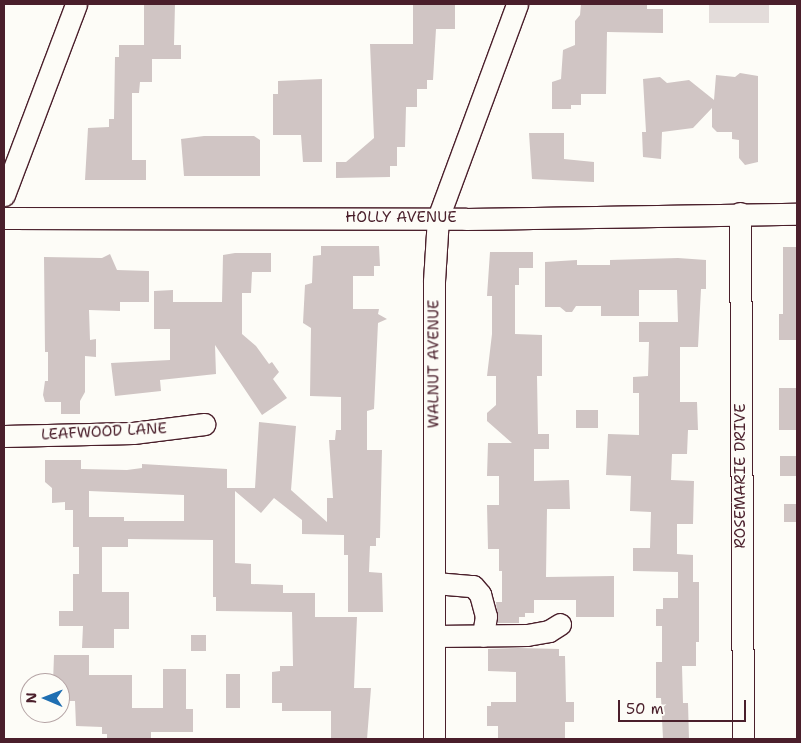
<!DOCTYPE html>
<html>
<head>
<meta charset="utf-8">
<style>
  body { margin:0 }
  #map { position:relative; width:801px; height:743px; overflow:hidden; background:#fdfcf7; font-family:"Shantell Sans",sans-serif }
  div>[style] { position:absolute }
  .green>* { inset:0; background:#e3dcda; transform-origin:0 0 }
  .building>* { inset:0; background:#d0c5c4; transform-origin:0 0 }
  .roads { filter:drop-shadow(1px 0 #4a1f2b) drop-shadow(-1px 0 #4a1f2b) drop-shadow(0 1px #4a1f2b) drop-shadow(0 -1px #4a1f2b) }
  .minor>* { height:21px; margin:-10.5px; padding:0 10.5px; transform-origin:10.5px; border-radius:10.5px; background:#fdfcf7 }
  span { translate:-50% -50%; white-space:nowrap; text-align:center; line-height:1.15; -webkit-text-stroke:4px #fdfcf7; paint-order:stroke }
  .street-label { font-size:15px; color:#4a1f2b }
  .frame { position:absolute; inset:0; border:5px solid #4a1f2b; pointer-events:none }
  .north { position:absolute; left:20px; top:673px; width:50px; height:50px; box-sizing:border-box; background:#fdfcf7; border:1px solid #b5a4a5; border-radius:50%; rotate:271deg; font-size:14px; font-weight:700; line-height:20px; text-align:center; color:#4a1f2b }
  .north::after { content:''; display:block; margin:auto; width:18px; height:22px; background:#1f6fb2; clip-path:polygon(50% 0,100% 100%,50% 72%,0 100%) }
  .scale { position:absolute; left:618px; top:700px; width:128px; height:22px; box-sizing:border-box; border:2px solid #4a1f2b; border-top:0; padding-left:6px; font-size:15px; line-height:18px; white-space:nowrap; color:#4a1f2b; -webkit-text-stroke:4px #fdfcf7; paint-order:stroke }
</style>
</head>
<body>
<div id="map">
  <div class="green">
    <i style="left:709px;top:4px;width:60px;height:19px"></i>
  </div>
  <div class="building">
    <i style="clip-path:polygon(144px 4px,175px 4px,174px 45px,181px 45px,181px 59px,152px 59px,152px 82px,140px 82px,139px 93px,132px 93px,132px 160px,146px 160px,146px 180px,85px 180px,88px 128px,109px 127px,109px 119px,114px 119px,115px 57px,119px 57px,119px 45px,144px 45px)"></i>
    <i style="clip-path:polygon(413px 4px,455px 4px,455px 29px,436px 29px,433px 80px,427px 80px,427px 89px,417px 89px,417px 107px,406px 107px,405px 147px,397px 147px,397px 166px,390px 166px,390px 177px,336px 178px,336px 162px,346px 162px,374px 138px,370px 44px,413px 44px)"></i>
    <i style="clip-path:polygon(581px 4px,647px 4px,647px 9px,663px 9px,663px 33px,607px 32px,606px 94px,581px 94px,581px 105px,571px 105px,571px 109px,552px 109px,552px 82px,561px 79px,563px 50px,575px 45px,575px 21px,580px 15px)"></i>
    <i style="clip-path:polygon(740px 73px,758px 76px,758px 162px,745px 165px,739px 158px,739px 140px,732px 139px,732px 132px,717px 132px,712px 127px,712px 108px,693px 128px,662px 132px,661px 159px,643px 157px,642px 132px,646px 132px,643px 79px,660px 77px,667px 83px,689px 80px,714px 100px,716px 75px,735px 77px)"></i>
    <i style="clip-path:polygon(322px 79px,322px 162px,303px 162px,301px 135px,273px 135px,273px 94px,278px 94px,278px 81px)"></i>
    <i style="clip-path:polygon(529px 133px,564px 133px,564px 159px,594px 162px,594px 182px,532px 179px)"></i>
    <i style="clip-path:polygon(204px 136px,254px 136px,260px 140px,260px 176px,184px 176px,181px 139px)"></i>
    <i style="clip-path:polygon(evenodd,321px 246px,379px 246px,380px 266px,374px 266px,374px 276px,353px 276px,353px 309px,379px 309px,378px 314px,387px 319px,378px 323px,374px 409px,367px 411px,367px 450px,382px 450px,380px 538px,376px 538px,376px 546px,370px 546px,369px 572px,382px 573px,383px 612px,348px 612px,348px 555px,344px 555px,344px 535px,302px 534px,302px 520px,274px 498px,261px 513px,235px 491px,235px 563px,251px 564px,251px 584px,283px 585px,283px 593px,315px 593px,315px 617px,357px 617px,354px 688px,371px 688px,367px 739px,331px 739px,331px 711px,282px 711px,282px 703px,272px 703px,272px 672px,280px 671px,280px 666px,293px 666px,292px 612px,216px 611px,216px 597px,213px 597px,213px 540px,128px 539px,128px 547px,102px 547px,102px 592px,129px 592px,129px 629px,114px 629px,114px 648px,82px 648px,83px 626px,59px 626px,59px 611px,73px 611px,73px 574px,79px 574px,79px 547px,73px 547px,73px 510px,65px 510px,65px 502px,52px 503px,52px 488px,45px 482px,45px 460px,81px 460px,81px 469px,127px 470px,142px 468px,142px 464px,227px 469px,227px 488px,255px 488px,259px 422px,296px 426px,291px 490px,327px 522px,327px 498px,333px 498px,329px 440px,335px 440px,336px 430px,341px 430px,341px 397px,310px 396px,311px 328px,303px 323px,305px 285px,312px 283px,313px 256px,321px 255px,321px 246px,89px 491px,184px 495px,184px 521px,124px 521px,124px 517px,89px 517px,89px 491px)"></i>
    <i style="clip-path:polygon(783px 247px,797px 247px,797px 340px,779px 340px,779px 314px,783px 314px)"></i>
    <i style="clip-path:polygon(490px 252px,533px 252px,533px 268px,519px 268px,519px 285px,515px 285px,515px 334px,542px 335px,542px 376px,537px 376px,538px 434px,549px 434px,549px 449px,534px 449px,534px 481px,569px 480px,570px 509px,547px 509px,546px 577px,614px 576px,614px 617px,576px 617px,576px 600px,534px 600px,534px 613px,525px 613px,525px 617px,519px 617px,519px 623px,498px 623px,496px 602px,502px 602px,502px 571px,499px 571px,499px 549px,488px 549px,487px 505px,499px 505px,499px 476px,487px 476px,488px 443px,512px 443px,487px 421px,487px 413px,496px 405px,496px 376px,487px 376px,492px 334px,492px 296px,487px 296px)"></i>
    <i style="clip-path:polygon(235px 253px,271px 253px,271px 272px,252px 272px,251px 293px,242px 293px,242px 334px,256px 346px,269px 364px,272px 362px,279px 372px,273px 379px,287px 398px,262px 415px,215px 345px,216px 374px,160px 380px,161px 391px,115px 396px,111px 363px,170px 360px,170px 329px,154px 329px,154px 291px,173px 290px,173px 302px,222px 302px,223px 255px)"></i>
    <i style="clip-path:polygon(110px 254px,117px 270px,149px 271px,149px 302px,120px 302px,120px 311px,89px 310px,90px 340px,96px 339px,96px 357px,85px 356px,85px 392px,80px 401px,80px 414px,61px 414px,61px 402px,45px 402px,43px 395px,45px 381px,48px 381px,48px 352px,45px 352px,44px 257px,102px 258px)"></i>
    <i style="clip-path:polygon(678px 258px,706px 260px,706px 289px,701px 289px,698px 347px,680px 347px,680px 402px,697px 402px,698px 430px,688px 430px,687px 454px,672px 454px,671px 480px,694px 481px,693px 524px,677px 524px,677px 554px,693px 555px,693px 582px,699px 582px,699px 642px,696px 642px,696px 666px,682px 666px,683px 703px,688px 703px,689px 739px,663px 739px,661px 698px,656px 698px,656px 662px,662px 662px,662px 626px,656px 626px,656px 609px,663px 609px,663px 598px,678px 598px,678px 572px,633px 571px,633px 548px,650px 548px,651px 512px,630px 511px,631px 476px,606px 475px,608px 434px,639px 435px,639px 393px,633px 393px,633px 377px,648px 376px,649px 342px,639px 342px,639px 322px,678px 322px,677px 290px,639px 290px,639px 316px,601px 316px,601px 306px,576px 306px,572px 312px,566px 312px,560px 307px,545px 307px,545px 262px,577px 260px,577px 265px,610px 265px,610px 260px)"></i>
    <i style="left:779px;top:388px;width:18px;height:42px"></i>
    <i style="left:576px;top:410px;width:22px;height:18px"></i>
    <i style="left:780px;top:456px;width:17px;height:20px"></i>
    <i style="left:784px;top:504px;width:13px;height:18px"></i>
    <i style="left:206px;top:635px;width:16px;height:15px;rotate:90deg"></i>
    <i style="clip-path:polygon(519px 648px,559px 649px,559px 656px,565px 656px,566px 702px,574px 702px,574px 722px,565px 722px,565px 739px,498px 739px,498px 726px,487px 726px,487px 706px,491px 706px,491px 702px,516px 702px,516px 672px,488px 671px,488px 649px)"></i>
    <i style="clip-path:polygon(54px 655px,89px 655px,89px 675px,132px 675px,132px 708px,163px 708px,163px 669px,186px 669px,186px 709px,193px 709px,193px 732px,151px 732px,151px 739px,107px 739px,107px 734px,102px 734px,102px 727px,76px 726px,75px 701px,60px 701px,60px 683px,53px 683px)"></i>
    <i style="left:226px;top:674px;width:14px;height:34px"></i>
  </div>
  <div class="roads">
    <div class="minor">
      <i style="left:4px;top:195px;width:204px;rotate:-69.3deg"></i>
      <i style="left:740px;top:213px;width:526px;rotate:89.67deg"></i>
      <i style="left:4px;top:218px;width:462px;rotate:0.1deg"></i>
      <i style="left:466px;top:219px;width:331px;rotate:-0.9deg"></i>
      <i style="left:4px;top:436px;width:129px;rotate:-1.3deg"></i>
      <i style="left:133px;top:433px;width:72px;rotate:-7.2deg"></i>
      <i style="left:435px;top:583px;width:38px;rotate:5deg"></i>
      <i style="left:473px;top:586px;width:11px;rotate:49deg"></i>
      <i style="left:480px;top:594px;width:23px;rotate:75deg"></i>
      <i style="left:486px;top:616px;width:20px;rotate:99deg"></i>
      <i style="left:434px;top:636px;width:93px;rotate:-0.6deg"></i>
      <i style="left:527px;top:635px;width:22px;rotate:-10deg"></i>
      <i style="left:549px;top:631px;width:13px;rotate:-32deg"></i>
      <i style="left:434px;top:739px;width:458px;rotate:-90deg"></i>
      <i style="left:434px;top:281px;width:63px;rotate:-86.4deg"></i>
      <i style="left:438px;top:218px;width:228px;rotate:-69.7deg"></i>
    </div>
  </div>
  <div class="street-label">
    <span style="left:401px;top:218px">HOLLY AVENUE</span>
    <span style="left:434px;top:364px;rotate:-90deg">WALNUT AVENUE</span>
    <span style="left:104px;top:432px;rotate:-3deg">LEAFWOOD LANE</span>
    <span style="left:741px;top:476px;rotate:-90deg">ROSEMARIE DRIVE</span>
  </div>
  <div class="frame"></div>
  <div class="north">N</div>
  <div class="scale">50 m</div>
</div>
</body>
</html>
